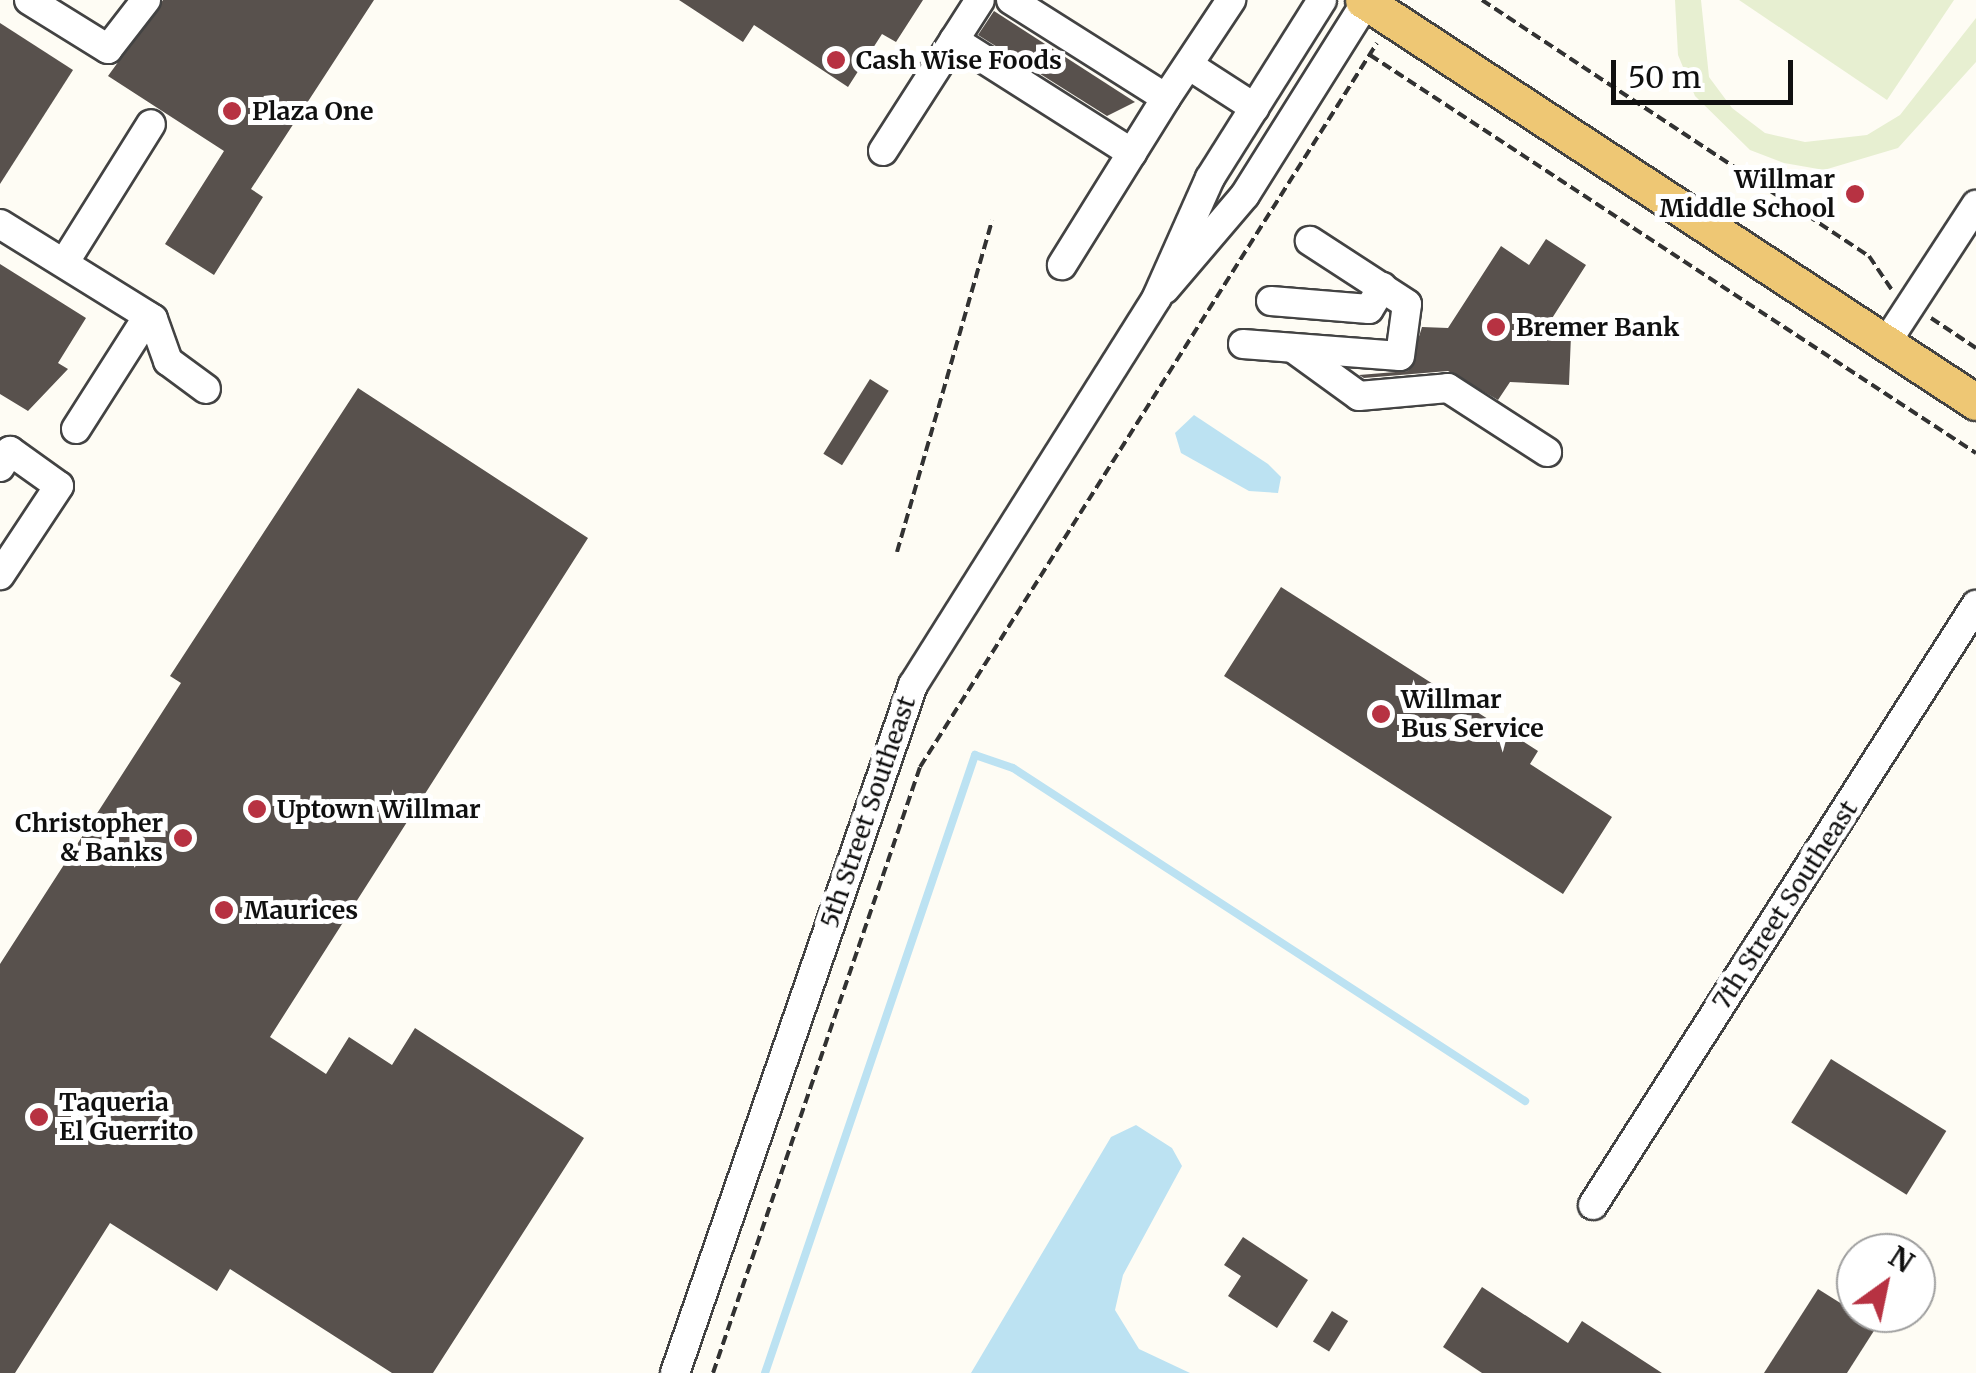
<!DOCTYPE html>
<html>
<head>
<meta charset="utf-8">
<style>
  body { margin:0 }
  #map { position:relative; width:1976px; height:1373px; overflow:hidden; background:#fefcf4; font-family:Merriweather,serif }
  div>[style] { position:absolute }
  .pitch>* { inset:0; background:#e7efd1 }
  .water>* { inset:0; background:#bce2f2 }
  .stream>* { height:8px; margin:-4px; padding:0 4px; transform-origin:4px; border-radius:4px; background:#bce2f2 }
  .building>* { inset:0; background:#58514d; transform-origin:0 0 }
  .path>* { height:4px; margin-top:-2px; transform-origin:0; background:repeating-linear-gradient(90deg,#323232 0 10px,transparent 0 15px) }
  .roads { filter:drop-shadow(2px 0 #434343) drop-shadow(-2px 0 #434343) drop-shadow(0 2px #434343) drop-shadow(0 -2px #434343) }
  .minor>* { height:28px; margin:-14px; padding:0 14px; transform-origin:14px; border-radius:14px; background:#fff }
  .major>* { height:35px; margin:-17.5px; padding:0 17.5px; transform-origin:17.5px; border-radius:17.5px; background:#eec774 }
  .dots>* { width:28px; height:28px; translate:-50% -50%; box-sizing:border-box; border:5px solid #fff; border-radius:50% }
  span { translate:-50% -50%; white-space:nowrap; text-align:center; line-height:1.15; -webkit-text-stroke:10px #fff; paint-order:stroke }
  .poi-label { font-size:25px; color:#101010; font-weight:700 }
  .left { translate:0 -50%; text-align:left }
  .right { translate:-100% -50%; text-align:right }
  .street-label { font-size:25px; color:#101010 }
  .north { position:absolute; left:1836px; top:1233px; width:100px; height:100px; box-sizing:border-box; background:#fff; border:2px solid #9f9f9f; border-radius:50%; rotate:33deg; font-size:28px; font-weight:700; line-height:40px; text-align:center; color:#101010 }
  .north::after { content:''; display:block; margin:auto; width:35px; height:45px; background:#b73242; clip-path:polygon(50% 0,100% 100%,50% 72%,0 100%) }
  .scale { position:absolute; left:1611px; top:60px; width:182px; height:45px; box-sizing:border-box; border:5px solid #101010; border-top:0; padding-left:12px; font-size:30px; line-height:35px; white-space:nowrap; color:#101010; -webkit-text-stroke:8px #fff; paint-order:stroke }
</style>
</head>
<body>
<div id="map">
  <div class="pitch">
    <i style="clip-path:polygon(1675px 0,1701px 0,1709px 77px,1732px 108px,1765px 133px,1805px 142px,1867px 135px,1900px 115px,1976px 18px,1976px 62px,1898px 148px,1824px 170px,1784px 163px,1750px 150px,1695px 96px,1678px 55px)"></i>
    <i style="clip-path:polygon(1739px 0,1954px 0,1887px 100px)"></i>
  </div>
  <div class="water">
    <i style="clip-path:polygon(1194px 415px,1268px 464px,1281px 477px,1278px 493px,1249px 491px,1181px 453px,1175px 433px)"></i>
    <i style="clip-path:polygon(1136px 1125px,1172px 1148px,1182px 1166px,1123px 1275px,1115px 1310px,1139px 1349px,1190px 1373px,971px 1373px,1111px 1137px)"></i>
  </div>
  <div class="stream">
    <i style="left:765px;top:1373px;width:653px;rotate:-71.23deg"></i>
    <i style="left:975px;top:755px;width:40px;rotate:18.9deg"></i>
    <i style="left:1013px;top:768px;width:611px;rotate:33.04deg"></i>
  </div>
  <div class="building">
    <i style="clip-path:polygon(163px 0,374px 0,251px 189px,263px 197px,214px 275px,165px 244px,224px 151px,108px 76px)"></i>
    <i style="clip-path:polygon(679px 0,923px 0,896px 42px,882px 34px,848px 87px,754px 25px,743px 42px)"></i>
    <i style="clip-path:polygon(994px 11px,1135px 102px,1107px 116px,978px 35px)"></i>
    <i style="clip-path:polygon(0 23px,73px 70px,0 184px)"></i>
    <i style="clip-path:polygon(1546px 239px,1586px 265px,1542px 334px,1571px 335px,1569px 385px,1510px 382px,1498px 400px,1448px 371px,1364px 378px,1359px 375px,1408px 371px,1422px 327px,1448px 328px,1501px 246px,1529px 265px)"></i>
    <i style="clip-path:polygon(0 264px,86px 318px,58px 363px,68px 369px,28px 411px,0 394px)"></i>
    <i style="left:870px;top:379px;width:22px;height:88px;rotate:32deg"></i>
    <i style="clip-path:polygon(358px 388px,588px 538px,270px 1037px,326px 1074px,349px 1037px,392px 1065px,415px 1028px,584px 1138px,433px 1373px,392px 1373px,230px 1269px,217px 1291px,110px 1223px,15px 1373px,0 1373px,0 964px,181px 683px,170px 676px)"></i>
    <i style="clip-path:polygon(1281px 587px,1538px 751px,1530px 764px,1612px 817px,1563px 894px,1224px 676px)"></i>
    <i style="left:1831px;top:1059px;width:136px;height:75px;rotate:32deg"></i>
    <i style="clip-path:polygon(1243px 1237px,1308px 1280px,1277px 1328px,1228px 1296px,1241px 1276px,1224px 1265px)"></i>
    <i style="clip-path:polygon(1482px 1287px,1568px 1343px,1582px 1321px,1662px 1373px,1482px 1373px,1443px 1347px)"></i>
    <i style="clip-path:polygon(1818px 1289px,1877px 1326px,1847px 1373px,1764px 1373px)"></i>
    <i style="left:1332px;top:1311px;width:19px;height:36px;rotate:32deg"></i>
  </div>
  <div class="path">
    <i style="left:1482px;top:0;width:464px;rotate:33.5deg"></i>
    <i style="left:1869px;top:256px;width:40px;rotate:56deg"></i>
    <i style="left:1370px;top:55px;width:725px;rotate:33.3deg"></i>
    <i style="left:1931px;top:318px;width:54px;rotate:33.7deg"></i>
    <i style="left:897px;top:552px;width:345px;rotate:-74deg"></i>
    <i style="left:713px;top:1373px;width:640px;rotate:-71.14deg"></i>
    <i style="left:920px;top:767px;width:856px;rotate:-57.74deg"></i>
  </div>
  <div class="roads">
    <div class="minor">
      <i style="left:29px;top:0;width:93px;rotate:31.8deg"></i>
      <i style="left:108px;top:49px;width:62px;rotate:-52.2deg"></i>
      <i style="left:1011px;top:0;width:183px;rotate:32.3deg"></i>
      <i style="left:1166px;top:98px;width:197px;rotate:121.9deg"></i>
      <i style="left:954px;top:40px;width:211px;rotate:32.4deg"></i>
      <i style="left:1190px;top:66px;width:77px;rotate:32.9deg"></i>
      <i style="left:1166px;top:98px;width:118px;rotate:-56.4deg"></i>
      <i style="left:883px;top:151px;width:179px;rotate:-57.3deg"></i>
      <i style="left:0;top:224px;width:180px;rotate:31.8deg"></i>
      <i style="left:153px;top:319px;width:45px;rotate:70.3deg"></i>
      <i style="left:168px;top:361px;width:47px;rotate:36.4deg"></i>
      <i style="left:66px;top:260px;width:160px;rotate:-58deg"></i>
      <i style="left:1165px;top:289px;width:123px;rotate:-49.6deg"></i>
      <i style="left:1245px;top:195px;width:228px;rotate:-57.9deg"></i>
      <i style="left:1271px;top:301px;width:98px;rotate:4.7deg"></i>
      <i style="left:1369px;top:309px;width:26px;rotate:-59deg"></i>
      <i style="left:1886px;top:343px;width:165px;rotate:-56.9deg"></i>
      <i style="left:1243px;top:344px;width:157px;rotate:4.4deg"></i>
      <i style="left:1400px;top:356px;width:52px;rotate:-82.3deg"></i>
      <i style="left:1407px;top:304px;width:116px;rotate:-147deg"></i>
      <i style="left:1294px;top:349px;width:80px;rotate:35.9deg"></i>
      <i style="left:1359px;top:396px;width:89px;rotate:-5.1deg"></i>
      <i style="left:1448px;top:388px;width:118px;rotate:32.9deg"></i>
      <i style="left:76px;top:429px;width:134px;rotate:-57.5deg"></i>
      <i style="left:0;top:467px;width:19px;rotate:-58deg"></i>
      <i style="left:10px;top:451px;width:60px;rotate:35.5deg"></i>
      <i style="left:59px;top:486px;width:107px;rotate:123.5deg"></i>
      <i style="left:1593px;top:1205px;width:712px;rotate:-57.45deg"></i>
      <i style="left:675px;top:1373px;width:728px;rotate:-70.92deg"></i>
      <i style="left:913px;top:685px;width:458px;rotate:-57.8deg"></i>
      <i style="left:1157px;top:297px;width:130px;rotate:-66deg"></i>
      <i style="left:1210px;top:178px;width:210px;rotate:-57.8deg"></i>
    </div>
    <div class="major">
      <i style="left:1363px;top:0;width:733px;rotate:33.26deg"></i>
    </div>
  </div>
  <div class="dots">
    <i style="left:836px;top:60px;background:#b73242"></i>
    <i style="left:232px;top:111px;background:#b73242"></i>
    <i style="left:1855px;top:194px;background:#b73242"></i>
    <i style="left:1496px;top:327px;background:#b73242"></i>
    <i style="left:1381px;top:714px;background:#b73242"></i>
    <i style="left:257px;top:809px;background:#b73242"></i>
    <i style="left:183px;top:838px;background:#b73242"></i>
    <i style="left:224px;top:910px;background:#b73242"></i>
    <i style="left:39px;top:1117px;background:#b73242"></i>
  </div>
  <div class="poi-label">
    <span class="left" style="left:856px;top:60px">Cash Wise Foods</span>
    <span class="left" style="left:252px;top:111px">Plaza One</span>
    <span class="right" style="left:1835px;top:194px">Willmar<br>Middle School</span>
    <span class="left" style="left:1516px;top:327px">Bremer Bank</span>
    <span class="left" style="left:1401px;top:714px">Willmar<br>Bus Service</span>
    <span class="left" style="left:277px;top:809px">Uptown Willmar</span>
    <span class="right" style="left:163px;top:838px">Christopher<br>&amp; Banks</span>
    <span class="left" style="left:244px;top:910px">Maurices</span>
    <span class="left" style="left:59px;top:1117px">Taqueria<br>El Guerrito</span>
  </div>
  <div class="street-label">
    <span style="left:868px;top:812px;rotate:-71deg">5th Street Southeast</span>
    <span style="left:1785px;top:905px;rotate:-57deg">7th Street Southeast</span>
  </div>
  <div class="north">N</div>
  <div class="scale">50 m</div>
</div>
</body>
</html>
